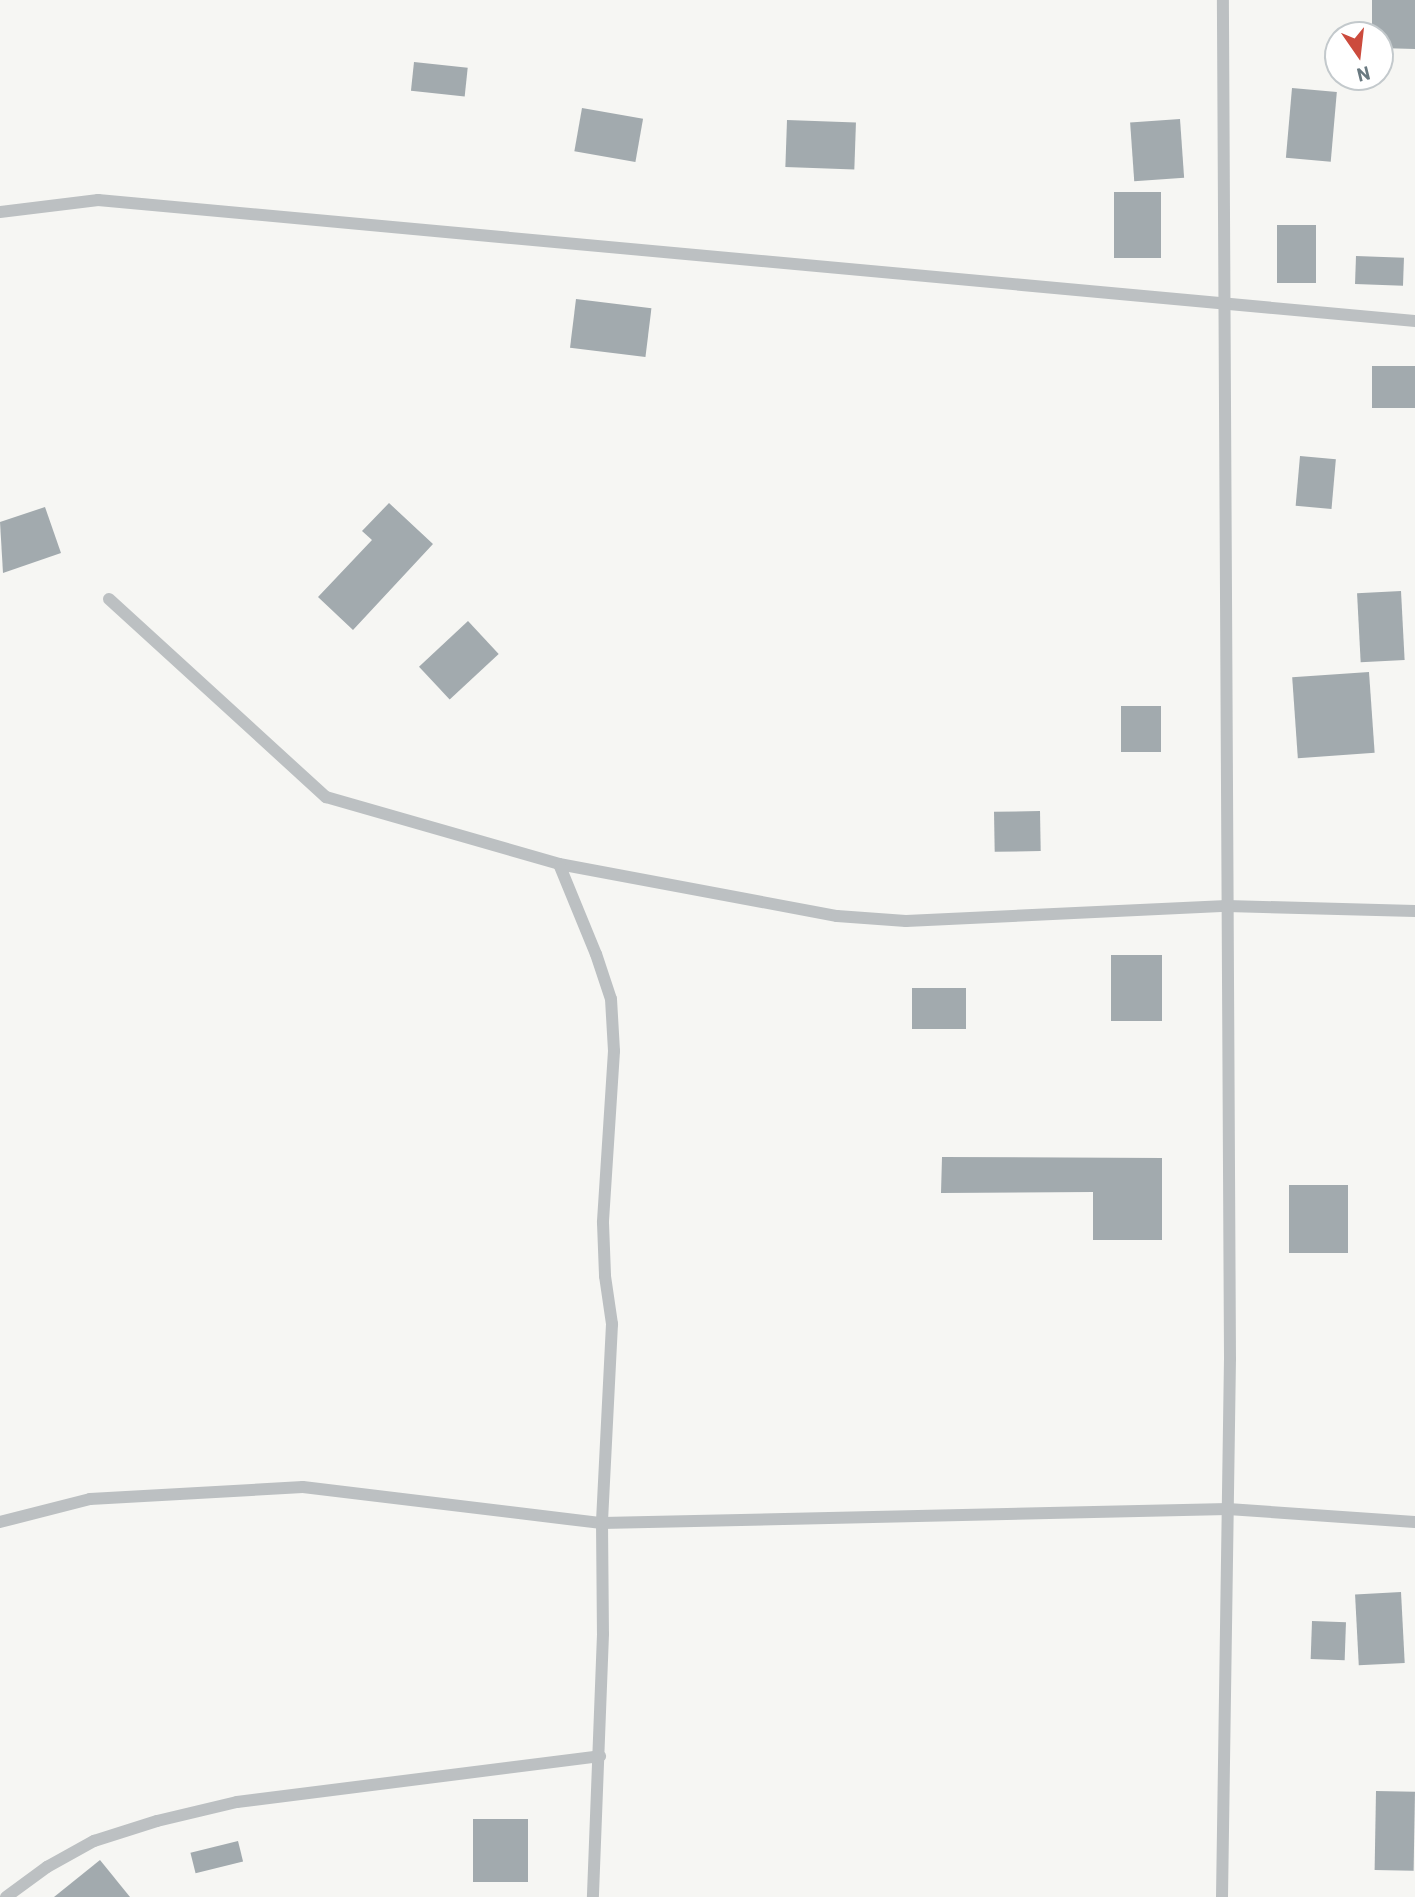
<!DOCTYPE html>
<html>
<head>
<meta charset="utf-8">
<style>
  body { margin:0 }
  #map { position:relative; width:1415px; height:1897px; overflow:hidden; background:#f6f6f3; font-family:Barlow,sans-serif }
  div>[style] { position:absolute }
  .building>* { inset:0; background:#a2aaae; transform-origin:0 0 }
  .minor>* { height:12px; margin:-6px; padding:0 6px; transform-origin:6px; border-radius:6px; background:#bcc0c2 }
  span { translate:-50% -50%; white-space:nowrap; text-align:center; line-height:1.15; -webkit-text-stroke:7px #fff; paint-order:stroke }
  .north { position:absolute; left:1324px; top:21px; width:70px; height:70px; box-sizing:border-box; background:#fff; border:2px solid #c3c9cc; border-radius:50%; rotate:166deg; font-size:19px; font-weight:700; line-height:28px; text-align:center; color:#697980 }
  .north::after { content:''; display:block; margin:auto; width:24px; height:32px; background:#cc4b3d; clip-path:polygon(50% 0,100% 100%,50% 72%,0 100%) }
</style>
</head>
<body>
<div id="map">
  <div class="building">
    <i style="clip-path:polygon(1372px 0,1415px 0,1415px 49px,1380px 48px,1380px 35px,1372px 35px)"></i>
    <i style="left:414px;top:62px;width:54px;height:29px;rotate:6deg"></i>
    <i style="left:1292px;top:88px;width:45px;height:70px;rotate:5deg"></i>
    <i style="left:582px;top:108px;width:62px;height:44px;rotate:10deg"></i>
    <i style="left:1180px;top:119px;width:59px;height:50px;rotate:86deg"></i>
    <i style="left:787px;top:120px;width:69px;height:47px;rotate:2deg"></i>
    <i style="left:1114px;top:192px;width:47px;height:66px"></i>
    <i style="left:1277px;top:225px;width:39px;height:58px"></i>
    <i style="left:1356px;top:256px;width:48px;height:28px;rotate:2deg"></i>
    <i style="left:576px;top:299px;width:76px;height:49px;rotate:7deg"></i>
    <i style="left:1372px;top:366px;width:43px;height:42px"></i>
    <i style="left:1300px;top:456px;width:36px;height:50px;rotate:5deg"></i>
    <i style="clip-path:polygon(389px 503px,433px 544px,353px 630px,318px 597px,372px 540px,362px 531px)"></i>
    <i style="clip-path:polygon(45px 507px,61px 553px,3px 573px,0 522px)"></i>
    <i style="left:1401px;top:591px;width:69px;height:44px;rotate:87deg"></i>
    <i style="left:468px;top:621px;width:45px;height:67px;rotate:47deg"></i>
    <i style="left:1369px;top:672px;width:81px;height:77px;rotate:86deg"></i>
    <i style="left:1121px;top:706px;width:40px;height:46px"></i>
    <i style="left:1040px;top:811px;width:40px;height:46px;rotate:89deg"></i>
    <i style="left:1111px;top:955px;width:51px;height:66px"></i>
    <i style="left:966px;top:988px;width:41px;height:54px;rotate:90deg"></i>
    <i style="clip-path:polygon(942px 1157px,1162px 1158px,1162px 1240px,1093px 1240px,1093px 1192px,941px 1193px)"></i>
    <i style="left:1348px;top:1185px;width:68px;height:59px;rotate:90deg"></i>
    <i style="left:1401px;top:1592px;width:71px;height:46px;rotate:87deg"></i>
    <i style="left:1312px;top:1621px;width:34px;height:38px;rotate:2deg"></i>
    <i style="left:1376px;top:1791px;width:39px;height:79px;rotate:1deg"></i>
    <i style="left:528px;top:1819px;width:63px;height:55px;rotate:90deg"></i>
    <i style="left:238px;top:1841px;width:21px;height:49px;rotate:76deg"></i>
    <i style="clip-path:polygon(100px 1860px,130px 1897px,54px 1897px)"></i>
  </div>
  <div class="minor">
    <i style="left:0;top:212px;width:99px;rotate:-7deg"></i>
    <i style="left:98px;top:200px;width:1323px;rotate:5.25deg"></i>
    <i style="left:109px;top:599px;width:294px;rotate:42.4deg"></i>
    <i style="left:326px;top:797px;width:242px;rotate:16deg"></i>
    <i style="left:559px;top:864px;width:283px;rotate:10.6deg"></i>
    <i style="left:837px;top:916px;width:69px;rotate:4.1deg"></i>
    <i style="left:906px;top:921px;width:321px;rotate:-2.7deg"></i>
    <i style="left:1227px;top:906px;width:188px;rotate:1.5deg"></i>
    <i style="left:559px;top:864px;width:97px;rotate:67.7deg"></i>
    <i style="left:596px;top:954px;width:47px;rotate:71.6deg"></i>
    <i style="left:611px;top:999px;width:52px;rotate:86.7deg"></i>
    <i style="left:614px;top:1051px;width:172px;rotate:93.7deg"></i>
    <i style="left:603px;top:1223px;width:53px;rotate:87.8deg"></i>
    <i style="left:605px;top:1276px;width:49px;rotate:81.7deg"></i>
    <i style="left:612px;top:1324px;width:199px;rotate:92.9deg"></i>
    <i style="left:602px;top:1523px;width:111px;rotate:89.5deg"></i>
    <i style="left:603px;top:1634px;width:263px;rotate:92.2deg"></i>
    <i style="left:0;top:1522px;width:93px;rotate:-14.3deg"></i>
    <i style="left:90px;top:1499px;width:213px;rotate:-3.2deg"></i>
    <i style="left:303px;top:1487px;width:301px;rotate:6.9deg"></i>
    <i style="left:602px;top:1523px;width:626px;rotate:-1.28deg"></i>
    <i style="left:1228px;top:1509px;width:187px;rotate:4deg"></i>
    <i style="left:6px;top:1897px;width:51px;rotate:-36.2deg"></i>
    <i style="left:47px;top:1867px;width:54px;rotate:-29deg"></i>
    <i style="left:94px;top:1841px;width:66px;rotate:-17.6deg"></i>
    <i style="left:157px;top:1821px;width:82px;rotate:-13.4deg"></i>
    <i style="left:237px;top:1802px;width:366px;rotate:-7.2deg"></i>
    <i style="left:1222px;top:1897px;width:538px;rotate:-89.15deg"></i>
    <i style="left:1230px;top:1359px;width:1359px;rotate:-90.3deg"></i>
  </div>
  <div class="north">N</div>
</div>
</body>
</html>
